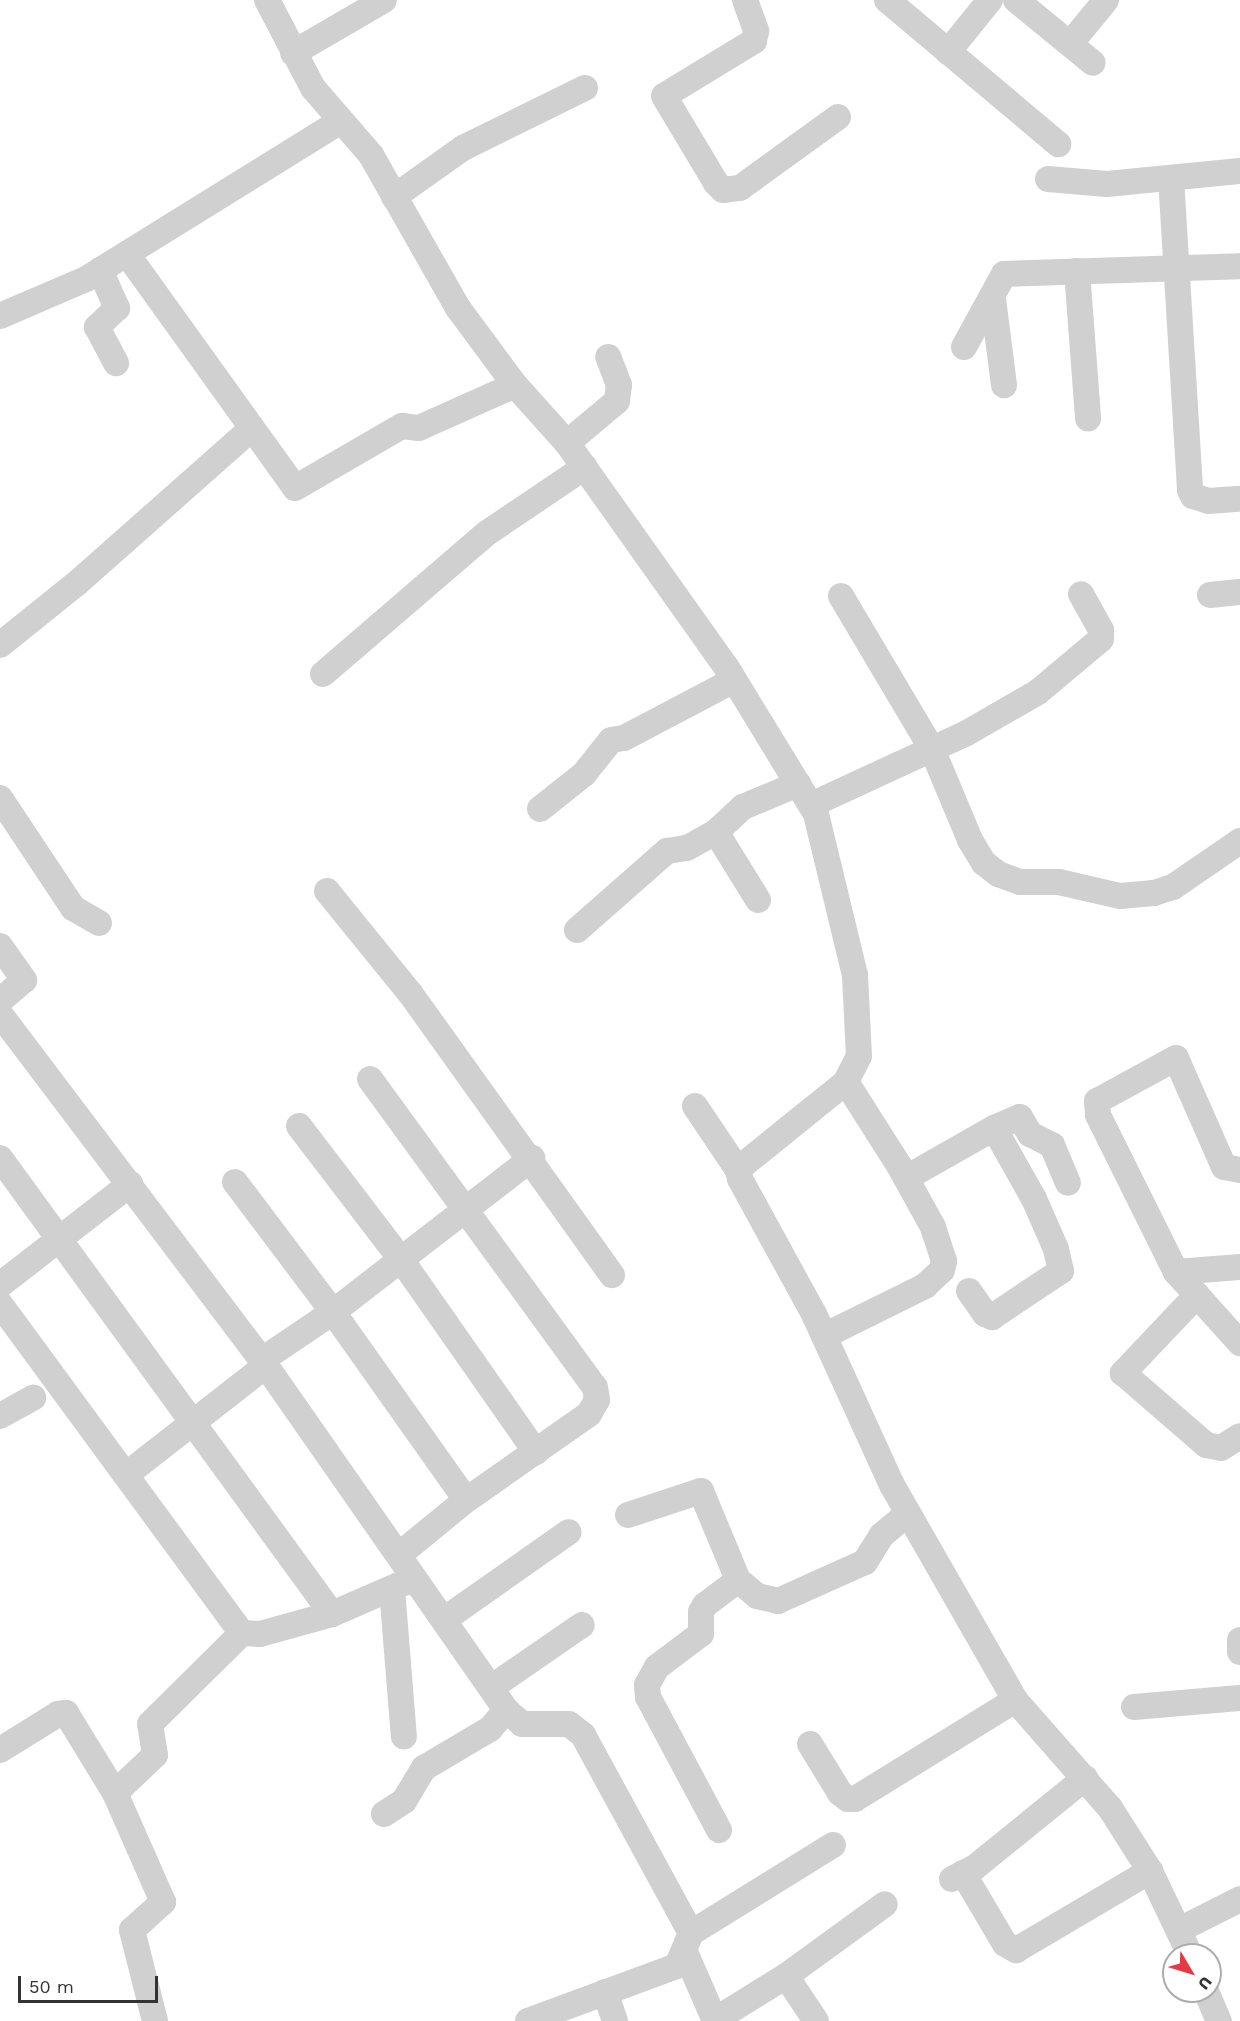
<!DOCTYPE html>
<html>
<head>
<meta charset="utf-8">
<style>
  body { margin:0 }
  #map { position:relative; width:1240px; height:2021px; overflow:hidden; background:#fff; font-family:"Work Sans",sans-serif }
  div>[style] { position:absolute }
  .minor>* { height:26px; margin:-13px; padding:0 13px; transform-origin:13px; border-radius:13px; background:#d0d0d0 }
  span { translate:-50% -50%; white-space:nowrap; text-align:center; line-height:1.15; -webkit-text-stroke:6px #fff; paint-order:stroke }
  .north { position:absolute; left:1162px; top:1943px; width:60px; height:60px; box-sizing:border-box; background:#fff; border:2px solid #adadad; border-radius:50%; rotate:128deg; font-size:16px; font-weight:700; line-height:24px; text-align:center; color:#333 }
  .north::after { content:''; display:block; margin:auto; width:21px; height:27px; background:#e63946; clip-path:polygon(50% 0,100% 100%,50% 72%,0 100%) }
  .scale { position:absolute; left:18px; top:1976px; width:140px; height:27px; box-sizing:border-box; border:3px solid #333; border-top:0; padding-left:8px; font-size:18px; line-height:21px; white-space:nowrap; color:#333; -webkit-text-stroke:4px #fff; paint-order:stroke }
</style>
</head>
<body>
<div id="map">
  <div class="minor">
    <i style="left:267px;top:0;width:99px;rotate:62.4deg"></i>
    <i style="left:313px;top:88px;width:89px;rotate:49.1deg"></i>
    <i style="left:371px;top:155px;width:176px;rotate:60.4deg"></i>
    <i style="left:458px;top:308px;width:96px;rotate:53.5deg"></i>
    <i style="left:515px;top:385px;width:78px;rotate:48.1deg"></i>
    <i style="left:567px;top:443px;width:276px;rotate:54.6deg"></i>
    <i style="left:727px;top:668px;width:171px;rotate:58.6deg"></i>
    <i style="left:816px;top:814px;width:166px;rotate:76.4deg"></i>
    <i style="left:855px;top:975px;width:81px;rotate:87.2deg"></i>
    <i style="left:859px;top:1056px;width:29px;rotate:117deg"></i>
    <i style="left:846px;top:1082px;width:134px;rotate:141.1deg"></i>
    <i style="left:742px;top:1166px;width:6px;rotate:135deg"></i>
    <i style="left:738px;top:1170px;width:9px;rotate:77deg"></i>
    <i style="left:740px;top:1179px;width:154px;rotate:61.3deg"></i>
    <i style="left:814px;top:1314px;width:188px;rotate:65.5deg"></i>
    <i style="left:892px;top:1485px;width:248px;rotate:60.2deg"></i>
    <i style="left:1015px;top:1700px;width:144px;rotate:48.7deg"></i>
    <i style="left:1110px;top:1808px;width:75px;rotate:57.6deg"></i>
    <i style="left:1150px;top:1871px;width:93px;rotate:64.5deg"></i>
    <i style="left:745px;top:0;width:33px;rotate:70deg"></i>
    <i style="left:756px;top:31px;width:10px;rotate:101deg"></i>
    <i style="left:754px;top:41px;width:105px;rotate:148.6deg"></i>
    <i style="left:664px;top:96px;width:101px;rotate:59.1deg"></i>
    <i style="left:716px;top:183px;width:10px;rotate:45deg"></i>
    <i style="left:723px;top:190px;width:17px;rotate:-7deg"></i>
    <i style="left:740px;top:188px;width:121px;rotate:-35.9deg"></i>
    <i style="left:887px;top:0;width:224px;rotate:40.1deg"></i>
    <i style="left:1016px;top:0;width:99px;rotate:39.3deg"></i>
    <i style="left:1070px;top:44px;width:57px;rotate:-50.7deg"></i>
    <i style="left:948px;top:52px;width:67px;rotate:-51.1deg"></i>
    <i style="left:293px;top:53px;width:105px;rotate:-30.2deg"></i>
    <i style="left:1171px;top:178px;width:313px;rotate:86.5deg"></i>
    <i style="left:1190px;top:490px;width:7px;rotate:63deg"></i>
    <i style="left:1193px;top:496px;width:16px;rotate:18deg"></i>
    <i style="left:1208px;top:501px;width:32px;rotate:-4deg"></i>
    <i style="left:1048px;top:179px;width:59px;rotate:4.8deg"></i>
    <i style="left:1107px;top:184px;width:134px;rotate:-5.6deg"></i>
    <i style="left:394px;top:197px;width:85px;rotate:-35.4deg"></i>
    <i style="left:463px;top:148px;width:136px;rotate:-26.2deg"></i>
    <i style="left:127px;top:254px;width:288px;rotate:54.3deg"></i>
    <i style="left:295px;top:488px;width:124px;rotate:-30.1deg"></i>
    <i style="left:402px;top:426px;width:17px;rotate:7deg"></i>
    <i style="left:419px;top:428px;width:105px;rotate:-24.1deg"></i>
    <i style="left:100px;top:270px;width:42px;rotate:65.9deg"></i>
    <i style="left:117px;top:308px;width:28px;rotate:136deg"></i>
    <i style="left:97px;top:327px;width:41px;rotate:62.2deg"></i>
    <i style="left:1077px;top:271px;width:148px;rotate:85.7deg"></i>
    <i style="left:993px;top:299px;width:87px;rotate:82.7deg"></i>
    <i style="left:0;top:316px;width:94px;rotate:-23.3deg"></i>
    <i style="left:86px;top:279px;width:300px;rotate:-31.8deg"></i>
    <i style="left:964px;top:347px;width:83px;rotate:-61.3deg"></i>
    <i style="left:1004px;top:274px;width:236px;rotate:-1.9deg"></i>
    <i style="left:567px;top:443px;width:65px;rotate:-40deg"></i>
    <i style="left:617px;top:401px;width:16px;rotate:-83deg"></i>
    <i style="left:619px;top:385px;width:30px;rotate:-111deg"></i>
    <i style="left:1210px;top:595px;width:30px;rotate:-6deg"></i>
    <i style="left:841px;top:596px;width:178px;rotate:59.3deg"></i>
    <i style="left:932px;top:749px;width:99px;rotate:67.3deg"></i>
    <i style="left:970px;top:840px;width:27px;rotate:59deg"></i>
    <i style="left:984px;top:863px;width:18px;rotate:38deg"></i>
    <i style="left:998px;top:874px;width:23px;rotate:20deg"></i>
    <i style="left:1020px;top:882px;width:39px"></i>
    <i style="left:1059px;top:882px;width:63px;rotate:12.9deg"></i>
    <i style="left:1120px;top:896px;width:34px;rotate:-5deg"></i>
    <i style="left:1154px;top:893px;width:20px;rotate:-18deg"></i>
    <i style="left:1173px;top:887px;width:81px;rotate:-34.5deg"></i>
    <i style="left:0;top:645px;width:97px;rotate:-38.8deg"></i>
    <i style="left:76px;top:584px;width:234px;rotate:-41.5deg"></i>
    <i style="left:323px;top:674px;width:216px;rotate:-40.7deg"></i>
    <i style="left:487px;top:533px;width:118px;rotate:-34deg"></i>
    <i style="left:0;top:798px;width:132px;rotate:56.4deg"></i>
    <i style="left:73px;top:908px;width:30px;rotate:30deg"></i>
    <i style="left:811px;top:805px;width:170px;rotate:-24.8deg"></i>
    <i style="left:965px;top:734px;width:84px;rotate:-29.9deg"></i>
    <i style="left:1038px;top:692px;width:82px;rotate:-40.1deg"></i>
    <i style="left:1101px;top:639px;width:9px;rotate:-90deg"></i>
    <i style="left:1101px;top:630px;width:41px;rotate:-119.1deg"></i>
    <i style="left:540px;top:809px;width:56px;rotate:-38.5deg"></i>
    <i style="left:584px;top:774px;width:43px;rotate:-51.5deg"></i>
    <i style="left:611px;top:740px;width:13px;rotate:-9deg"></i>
    <i style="left:624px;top:738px;width:124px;rotate:-27.8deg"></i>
    <i style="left:327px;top:891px;width:132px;rotate:50.9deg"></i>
    <i style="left:410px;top:993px;width:347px;rotate:54.4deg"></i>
    <i style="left:758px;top:900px;width:80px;rotate:-121.7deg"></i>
    <i style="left:716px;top:832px;width:37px;rotate:-43deg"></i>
    <i style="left:743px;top:807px;width:60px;rotate:-22.7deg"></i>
    <i style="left:577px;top:930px;width:120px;rotate:-41.3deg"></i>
    <i style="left:667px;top:851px;width:20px;rotate:-9deg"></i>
    <i style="left:687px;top:848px;width:33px;rotate:-29deg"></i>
    <i style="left:0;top:946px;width:42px;rotate:54.8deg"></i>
    <i style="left:24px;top:980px;width:32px;rotate:139deg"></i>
    <i style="left:0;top:1014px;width:434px;rotate:52.9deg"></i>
    <i style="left:262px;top:1360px;width:427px;rotate:55.1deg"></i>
    <i style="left:506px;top:1710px;width:21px;rotate:41deg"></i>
    <i style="left:522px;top:1724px;width:47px"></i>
    <i style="left:569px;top:1724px;width:18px;rotate:38deg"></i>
    <i style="left:583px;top:1735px;width:226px;rotate:61.4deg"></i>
    <i style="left:370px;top:1079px;width:381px;rotate:53.9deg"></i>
    <i style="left:595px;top:1387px;width:13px;rotate:81deg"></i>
    <i style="left:597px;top:1400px;width:16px;rotate:120deg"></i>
    <i style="left:589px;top:1414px;width:150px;rotate:145deg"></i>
    <i style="left:466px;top:1500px;width:85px;rotate:140.7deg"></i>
    <i style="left:695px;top:1106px;width:77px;rotate:56.1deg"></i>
    <i style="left:299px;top:1126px;width:166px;rotate:52.6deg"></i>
    <i style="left:400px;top:1258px;width:237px;rotate:55deg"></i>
    <i style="left:0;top:1158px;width:564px;rotate:53.94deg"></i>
    <i style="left:1240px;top:1170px;width:16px;rotate:-169deg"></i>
    <i style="left:1224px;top:1167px;width:119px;rotate:-113.8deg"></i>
    <i style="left:1176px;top:1058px;width:90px;rotate:151.4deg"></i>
    <i style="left:1097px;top:1101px;width:14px;rotate:86deg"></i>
    <i style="left:1098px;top:1115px;width:175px;rotate:63.6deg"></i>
    <i style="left:1176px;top:1272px;width:96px;rotate:48deg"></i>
    <i style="left:906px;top:1178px;width:101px;rotate:-29.6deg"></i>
    <i style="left:235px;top:1182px;width:163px;rotate:53deg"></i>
    <i style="left:333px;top:1312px;width:230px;rotate:54.7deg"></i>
    <i style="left:1176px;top:1272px;width:64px;rotate:-4.5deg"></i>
    <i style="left:0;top:1285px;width:165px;rotate:-37.8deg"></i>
    <i style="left:969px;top:1291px;width:28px;rotate:55deg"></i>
    <i style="left:985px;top:1314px;width:8px;rotate:23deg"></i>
    <i style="left:992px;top:1317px;width:83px;rotate:-33.7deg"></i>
    <i style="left:1061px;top:1271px;width:23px;rotate:-103deg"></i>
    <i style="left:1056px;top:1249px;width:55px;rotate:-113.7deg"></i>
    <i style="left:1034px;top:1199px;width:81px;rotate:-119.4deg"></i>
    <i style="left:994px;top:1128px;width:28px;rotate:-23deg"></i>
    <i style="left:1020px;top:1117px;width:20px;rotate:60deg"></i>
    <i style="left:1030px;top:1134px;width:25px;rotate:27deg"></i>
    <i style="left:1052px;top:1145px;width:41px;rotate:67.2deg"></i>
    <i style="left:1197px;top:1295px;width:108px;rotate:133.5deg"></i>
    <i style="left:1123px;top:1373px;width:110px;rotate:40.9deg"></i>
    <i style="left:1206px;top:1445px;width:15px;rotate:11deg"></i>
    <i style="left:1221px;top:1448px;width:22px;rotate:-32deg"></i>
    <i style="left:0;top:1304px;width:408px;rotate:53.7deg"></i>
    <i style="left:242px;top:1633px;width:18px;rotate:3deg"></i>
    <i style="left:260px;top:1634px;width:75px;rotate:-15.5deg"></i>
    <i style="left:332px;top:1614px;width:88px;rotate:-23.4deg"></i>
    <i style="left:824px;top:1336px;width:113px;rotate:-26.3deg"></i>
    <i style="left:925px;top:1286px;width:23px;rotate:-43deg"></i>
    <i style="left:942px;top:1270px;width:9px;rotate:-77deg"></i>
    <i style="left:944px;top:1261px;width:36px;rotate:-108deg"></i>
    <i style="left:933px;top:1227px;width:68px;rotate:-118.8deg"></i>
    <i style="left:900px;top:1167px;width:101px;rotate:-122.4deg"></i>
    <i style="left:262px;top:1360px;width:86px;rotate:-34.1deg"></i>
    <i style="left:333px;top:1312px;width:252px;rotate:-37.7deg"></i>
    <i style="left:0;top:1416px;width:38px;rotate:-29deg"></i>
    <i style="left:127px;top:1474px;width:174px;rotate:-38deg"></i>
    <i style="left:628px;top:1515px;width:77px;rotate:-18.2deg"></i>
    <i style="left:701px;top:1491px;width:96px;rotate:67.4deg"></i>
    <i style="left:738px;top:1580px;width:25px;rotate:40deg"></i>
    <i style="left:757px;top:1596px;width:22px;rotate:13deg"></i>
    <i style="left:778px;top:1601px;width:95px;rotate:-24.1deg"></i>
    <i style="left:865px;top:1562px;width:32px;rotate:-58deg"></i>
    <i style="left:882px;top:1535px;width:34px;rotate:-40deg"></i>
    <i style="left:392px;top:1589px;width:148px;rotate:85.4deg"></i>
    <i style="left:445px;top:1619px;width:151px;rotate:-35.1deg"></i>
    <i style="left:1240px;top:1640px;width:12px;rotate:90deg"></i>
    <i style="left:492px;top:1687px;width:109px;rotate:-34.6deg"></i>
    <i style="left:1134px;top:1707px;width:106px;rotate:-4.9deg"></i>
    <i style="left:810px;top:1744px;width:57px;rotate:58.5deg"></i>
    <i style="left:840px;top:1793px;width:10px;rotate:37deg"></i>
    <i style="left:848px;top:1799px;width:7px"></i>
    <i style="left:855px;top:1799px;width:188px;rotate:-31.7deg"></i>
    <i style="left:0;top:1750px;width:68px;rotate:-31.8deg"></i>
    <i style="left:58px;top:1714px;width:8px;rotate:-7deg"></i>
    <i style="left:66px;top:1713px;width:94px;rotate:58.5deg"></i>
    <i style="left:384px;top:1814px;width:24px;rotate:-33deg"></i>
    <i style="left:404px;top:1801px;width:39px;rotate:-59deg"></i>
    <i style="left:424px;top:1768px;width:77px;rotate:-30.6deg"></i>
    <i style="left:490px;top:1729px;width:25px;rotate:-50deg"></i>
    <i style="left:719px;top:1830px;width:151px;rotate:-118.1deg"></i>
    <i style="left:648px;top:1697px;width:12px;rotate:-95deg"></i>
    <i style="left:647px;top:1685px;width:21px;rotate:-61deg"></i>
    <i style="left:657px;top:1667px;width:55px;rotate:-36.9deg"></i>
    <i style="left:701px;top:1634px;width:22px;rotate:-90deg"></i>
    <i style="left:701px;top:1612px;width:8px;rotate:-60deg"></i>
    <i style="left:705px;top:1605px;width:41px;rotate:-37.1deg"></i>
    <i style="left:963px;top:1873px;width:82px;rotate:59.4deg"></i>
    <i style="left:1005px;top:1944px;width:13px;rotate:29deg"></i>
    <i style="left:1016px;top:1950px;width:156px;rotate:-30.5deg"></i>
    <i style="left:952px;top:1879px;width:25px;rotate:-27deg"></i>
    <i style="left:974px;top:1868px;width:143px;rotate:-39deg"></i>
    <i style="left:1179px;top:1930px;width:68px;rotate:-26.9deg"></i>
    <i style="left:685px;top:1952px;width:75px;rotate:66.5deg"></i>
    <i style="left:786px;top:1976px;width:54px;rotate:56.3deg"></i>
    <i style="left:1206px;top:1991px;width:33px;rotate:67deg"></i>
    <i style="left:605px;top:1992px;width:31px;rotate:71deg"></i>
    <i style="left:715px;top:2020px;width:84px;rotate:-31.8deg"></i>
    <i style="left:786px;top:1976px;width:122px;rotate:-36deg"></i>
    <i style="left:155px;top:2021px;width:94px;rotate:-104.2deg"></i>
    <i style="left:132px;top:1930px;width:42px;rotate:-42.1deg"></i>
    <i style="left:163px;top:1902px;width:119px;rotate:-113.8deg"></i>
    <i style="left:115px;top:1793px;width:55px;rotate:-43.5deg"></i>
    <i style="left:155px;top:1755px;width:31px;rotate:-99deg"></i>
    <i style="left:150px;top:1724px;width:129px;rotate:-44.7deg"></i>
    <i style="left:528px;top:2021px;width:159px;rotate:-20.3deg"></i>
    <i style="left:677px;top:1966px;width:36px;rotate:-67deg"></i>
    <i style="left:691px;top:1933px;width:167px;rotate:-31.8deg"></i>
  </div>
  <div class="north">U</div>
  <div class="scale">50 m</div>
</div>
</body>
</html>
